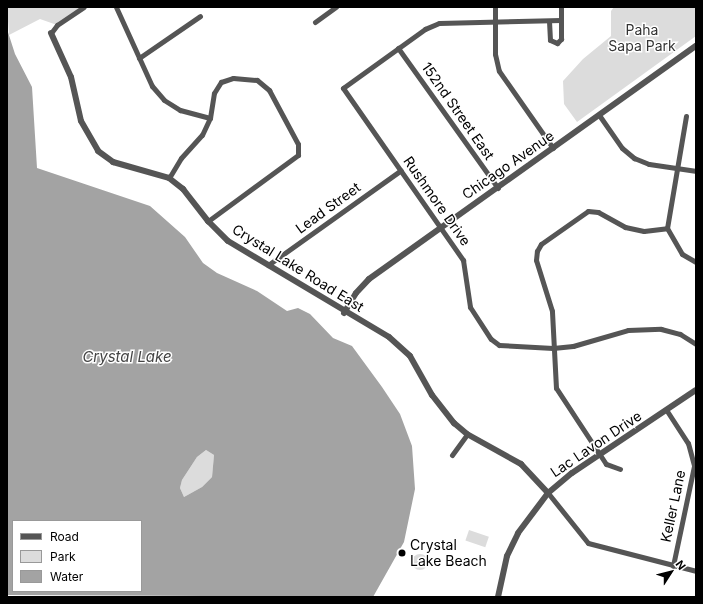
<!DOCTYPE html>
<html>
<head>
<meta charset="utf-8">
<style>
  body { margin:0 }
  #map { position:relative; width:703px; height:604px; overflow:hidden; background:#fff; font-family:Inter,sans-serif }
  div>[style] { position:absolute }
  .green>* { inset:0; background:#dcdcdc; transform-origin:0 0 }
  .round { border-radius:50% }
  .water>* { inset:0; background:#a3a3a3 }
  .minor>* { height:5px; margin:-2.5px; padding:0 2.5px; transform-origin:2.5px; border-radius:2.5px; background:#555 }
  .tertiary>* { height:6px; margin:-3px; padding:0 3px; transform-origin:3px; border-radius:3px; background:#555 }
  .dots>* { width:11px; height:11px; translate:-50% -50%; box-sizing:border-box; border:2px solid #fff; border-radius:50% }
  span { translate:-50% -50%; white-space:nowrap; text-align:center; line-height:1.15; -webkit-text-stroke:3px #fff; paint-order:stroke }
  .park-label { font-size:14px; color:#333 }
  .street-label { font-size:14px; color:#000 }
  .poi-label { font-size:14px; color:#000 }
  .left { translate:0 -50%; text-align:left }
  .water-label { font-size:15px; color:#444; font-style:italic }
  .frame { position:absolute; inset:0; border:8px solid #000; pointer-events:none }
  .legend { position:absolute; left:12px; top:520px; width:130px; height:72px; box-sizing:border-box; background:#fff; border:1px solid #999; margin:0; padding:5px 7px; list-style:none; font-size:12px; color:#000 }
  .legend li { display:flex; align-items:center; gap:8px; height:20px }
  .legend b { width:20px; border:1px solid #999 }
  .north { position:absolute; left:651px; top:552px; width:40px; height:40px; -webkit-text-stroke:3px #fff; paint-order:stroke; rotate:54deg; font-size:11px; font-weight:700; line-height:16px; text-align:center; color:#000 }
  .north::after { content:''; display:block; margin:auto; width:14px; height:18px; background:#000; clip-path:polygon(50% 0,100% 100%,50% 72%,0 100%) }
</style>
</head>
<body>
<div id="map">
  <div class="green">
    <i style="clip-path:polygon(7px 7px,84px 7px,57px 25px,40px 19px,9px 35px)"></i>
    <i style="clip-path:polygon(614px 7px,696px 7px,696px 36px,577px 122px,564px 104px,563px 81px,583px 59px,611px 36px,611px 11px)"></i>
    <i style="clip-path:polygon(206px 450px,214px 455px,212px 477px,202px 487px,184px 497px,180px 488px,182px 480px,197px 457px)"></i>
    <i style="left:469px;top:530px;width:21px;height:11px;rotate:19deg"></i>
    <i class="round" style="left:412px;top:554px;width:16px;height:16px"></i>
  </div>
  <div class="water">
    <i style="clip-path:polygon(evenodd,7px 29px,15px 54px,32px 87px,37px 168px,150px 206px,185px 237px,203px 263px,217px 273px,257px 291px,287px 311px,298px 308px,310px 314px,333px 338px,352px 346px,382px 387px,400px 414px,412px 446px,415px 489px,404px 542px,373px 597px,7px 595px,7px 29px,206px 450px,214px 455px,212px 477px,202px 487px,184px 497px,180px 488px,182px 480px,197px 457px,206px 450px,7px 29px,13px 521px,141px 521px,141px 591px,13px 591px,13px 521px)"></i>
  </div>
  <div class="minor">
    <i style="left:116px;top:7px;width:87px;rotate:65.5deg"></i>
    <i style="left:152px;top:86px;width:18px;rotate:49deg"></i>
    <i style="left:164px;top:100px;width:19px;rotate:32deg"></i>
    <i style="left:180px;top:110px;width:31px;rotate:15deg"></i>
    <i style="left:495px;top:7px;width:47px;rotate:90deg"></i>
    <i style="left:495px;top:54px;width:17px;rotate:77deg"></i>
    <i style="left:499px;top:71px;width:94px;rotate:55deg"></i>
    <i style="left:561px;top:20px;width:122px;rotate:178.6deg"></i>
    <i style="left:439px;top:23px;width:15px;rotate:157deg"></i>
    <i style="left:425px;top:29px;width:101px;rotate:144.3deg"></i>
    <i style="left:343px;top:88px;width:210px;rotate:55.1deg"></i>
    <i style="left:463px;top:260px;width:48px;rotate:81.5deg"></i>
    <i style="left:470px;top:307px;width:38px;rotate:57deg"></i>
    <i style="left:491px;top:339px;width:10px;rotate:37deg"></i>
    <i style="left:499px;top:345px;width:54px;rotate:3.2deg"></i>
    <i style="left:553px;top:348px;width:20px;rotate:-6deg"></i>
    <i style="left:573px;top:346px;width:57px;rotate:-16.2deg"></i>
    <i style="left:628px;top:330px;width:33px;rotate:-2deg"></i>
    <i style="left:661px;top:329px;width:20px;rotate:15deg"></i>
    <i style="left:680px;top:334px;width:19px;rotate:32deg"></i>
    <i style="left:549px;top:21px;width:19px;rotate:87deg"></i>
    <i style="left:550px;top:40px;width:8px;rotate:23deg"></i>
    <i style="left:557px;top:43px;width:6px;rotate:-45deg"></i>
    <i style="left:561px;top:39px;width:32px;rotate:-90deg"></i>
    <i style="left:315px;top:22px;width:26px;rotate:-36deg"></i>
    <i style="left:51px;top:33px;width:10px;rotate:-53deg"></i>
    <i style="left:57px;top:25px;width:32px;rotate:-34deg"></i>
    <i style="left:398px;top:48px;width:172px;rotate:54.5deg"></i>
    <i style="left:139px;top:58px;width:74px;rotate:-34.5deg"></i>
    <i style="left:599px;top:115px;width:40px;rotate:55.1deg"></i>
    <i style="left:622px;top:148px;width:16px;rotate:40deg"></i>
    <i style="left:634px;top:158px;width:16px;rotate:22deg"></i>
    <i style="left:649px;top:164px;width:48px;rotate:8.5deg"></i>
    <i style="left:686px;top:116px;width:114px;rotate:99.6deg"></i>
    <i style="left:667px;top:228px;width:30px;rotate:60deg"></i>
    <i style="left:682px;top:254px;width:16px;rotate:30deg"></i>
    <i style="left:169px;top:178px;width:23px;rotate:-59deg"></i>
    <i style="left:181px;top:158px;width:31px;rotate:-48deg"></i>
    <i style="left:202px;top:135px;width:19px;rotate:-65deg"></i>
    <i style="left:210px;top:118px;width:25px;rotate:-81deg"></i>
    <i style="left:214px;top:93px;width:13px;rotate:-58deg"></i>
    <i style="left:221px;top:82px;width:13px;rotate:-18deg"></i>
    <i style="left:233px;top:78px;width:24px;rotate:5deg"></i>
    <i style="left:257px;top:80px;width:16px;rotate:40deg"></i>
    <i style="left:269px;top:90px;width:61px;rotate:61.8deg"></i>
    <i style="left:298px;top:144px;width:11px;rotate:90deg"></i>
    <i style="left:298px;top:155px;width:112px;rotate:143.7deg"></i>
    <i style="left:268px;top:265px;width:163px;rotate:-35.5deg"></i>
    <i style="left:667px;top:411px;width:38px;rotate:57deg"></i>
    <i style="left:688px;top:443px;width:24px;rotate:75deg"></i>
    <i style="left:694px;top:466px;width:102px;rotate:101.9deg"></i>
    <i style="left:452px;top:455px;width:26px;rotate:-54deg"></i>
    <i style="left:620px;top:469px;width:15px;rotate:-160deg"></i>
    <i style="left:606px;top:464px;width:91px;rotate:-123.3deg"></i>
    <i style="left:556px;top:388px;width:77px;rotate:-93deg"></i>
    <i style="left:552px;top:311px;width:53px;rotate:-107.4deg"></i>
    <i style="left:536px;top:260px;width:9px;rotate:-84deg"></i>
    <i style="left:537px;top:251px;width:8px;rotate:-60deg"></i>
    <i style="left:541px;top:244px;width:57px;rotate:-35.1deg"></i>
    <i style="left:588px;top:211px;width:10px;rotate:6deg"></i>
    <i style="left:598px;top:212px;width:31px;rotate:29deg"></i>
    <i style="left:625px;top:227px;width:19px;rotate:12deg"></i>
    <i style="left:644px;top:231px;width:23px;rotate:-7deg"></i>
    <i style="left:548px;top:493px;width:64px;rotate:51.3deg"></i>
    <i style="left:588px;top:543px;width:112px;rotate:14.5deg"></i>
  </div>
  <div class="tertiary">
    <i style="left:51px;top:33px;width:48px;rotate:65.6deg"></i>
    <i style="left:71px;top:77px;width:45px;rotate:77.2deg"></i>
    <i style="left:81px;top:121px;width:34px;rotate:60deg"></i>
    <i style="left:98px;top:151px;width:19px;rotate:36deg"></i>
    <i style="left:113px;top:162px;width:58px;rotate:15.9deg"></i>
    <i style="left:169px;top:178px;width:18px;rotate:38deg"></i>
    <i style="left:183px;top:189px;width:41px;rotate:52deg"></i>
    <i style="left:208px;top:221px;width:28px;rotate:45deg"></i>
    <i style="left:228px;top:241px;width:187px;rotate:30.8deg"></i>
    <i style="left:389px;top:337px;width:28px;rotate:42deg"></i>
    <i style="left:410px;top:356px;width:45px;rotate:60.6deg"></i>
    <i style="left:432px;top:395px;width:36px;rotate:52deg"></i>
    <i style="left:454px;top:423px;width:17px;rotate:40deg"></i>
    <i style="left:467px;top:434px;width:62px;rotate:29.1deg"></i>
    <i style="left:521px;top:464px;width:40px;rotate:47deg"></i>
    <i style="left:344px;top:313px;width:23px;rotate:-59deg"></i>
    <i style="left:356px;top:293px;width:19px;rotate:-47deg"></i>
    <i style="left:369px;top:279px;width:402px;rotate:-35.5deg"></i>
    <i style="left:498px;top:597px;width:42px;rotate:-77.6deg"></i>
    <i style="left:507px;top:556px;width:25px;rotate:-64deg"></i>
    <i style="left:518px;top:533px;width:50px;rotate:-53.1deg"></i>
    <i style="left:548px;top:493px;width:31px;rotate:-40deg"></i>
    <i style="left:572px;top:473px;width:149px;rotate:-33.8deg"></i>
  </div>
  <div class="dots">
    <i style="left:402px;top:553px;background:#000"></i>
  </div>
  <div class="park-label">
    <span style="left:642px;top:38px">Paha<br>Sapa Park</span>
  </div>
  <div class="street-label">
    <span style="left:458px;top:111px;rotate:55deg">152nd Street East</span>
    <span style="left:508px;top:165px;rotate:-35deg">Chicago Avenue</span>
    <span style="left:437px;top:201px;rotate:55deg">Rushmore Drive</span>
    <span style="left:328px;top:208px;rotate:-36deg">Lead Street</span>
    <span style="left:298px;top:268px;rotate:32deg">Crystal Lake Road East</span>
    <span style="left:596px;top:444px;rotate:-34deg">Lac Lavon Drive</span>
    <span style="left:673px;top:506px;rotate:-78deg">Keller Lane</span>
  </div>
  <div class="poi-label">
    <span class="left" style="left:410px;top:553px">Crystal<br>Lake Beach</span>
  </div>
  <div class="water-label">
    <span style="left:127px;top:357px">Crystal Lake</span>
  </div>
  <div class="frame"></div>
  <ul class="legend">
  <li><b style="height:5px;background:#555"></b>Road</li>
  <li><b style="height:11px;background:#dcdcdc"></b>Park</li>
  <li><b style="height:11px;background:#a3a3a3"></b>Water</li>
  </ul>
  <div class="north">N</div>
</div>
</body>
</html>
